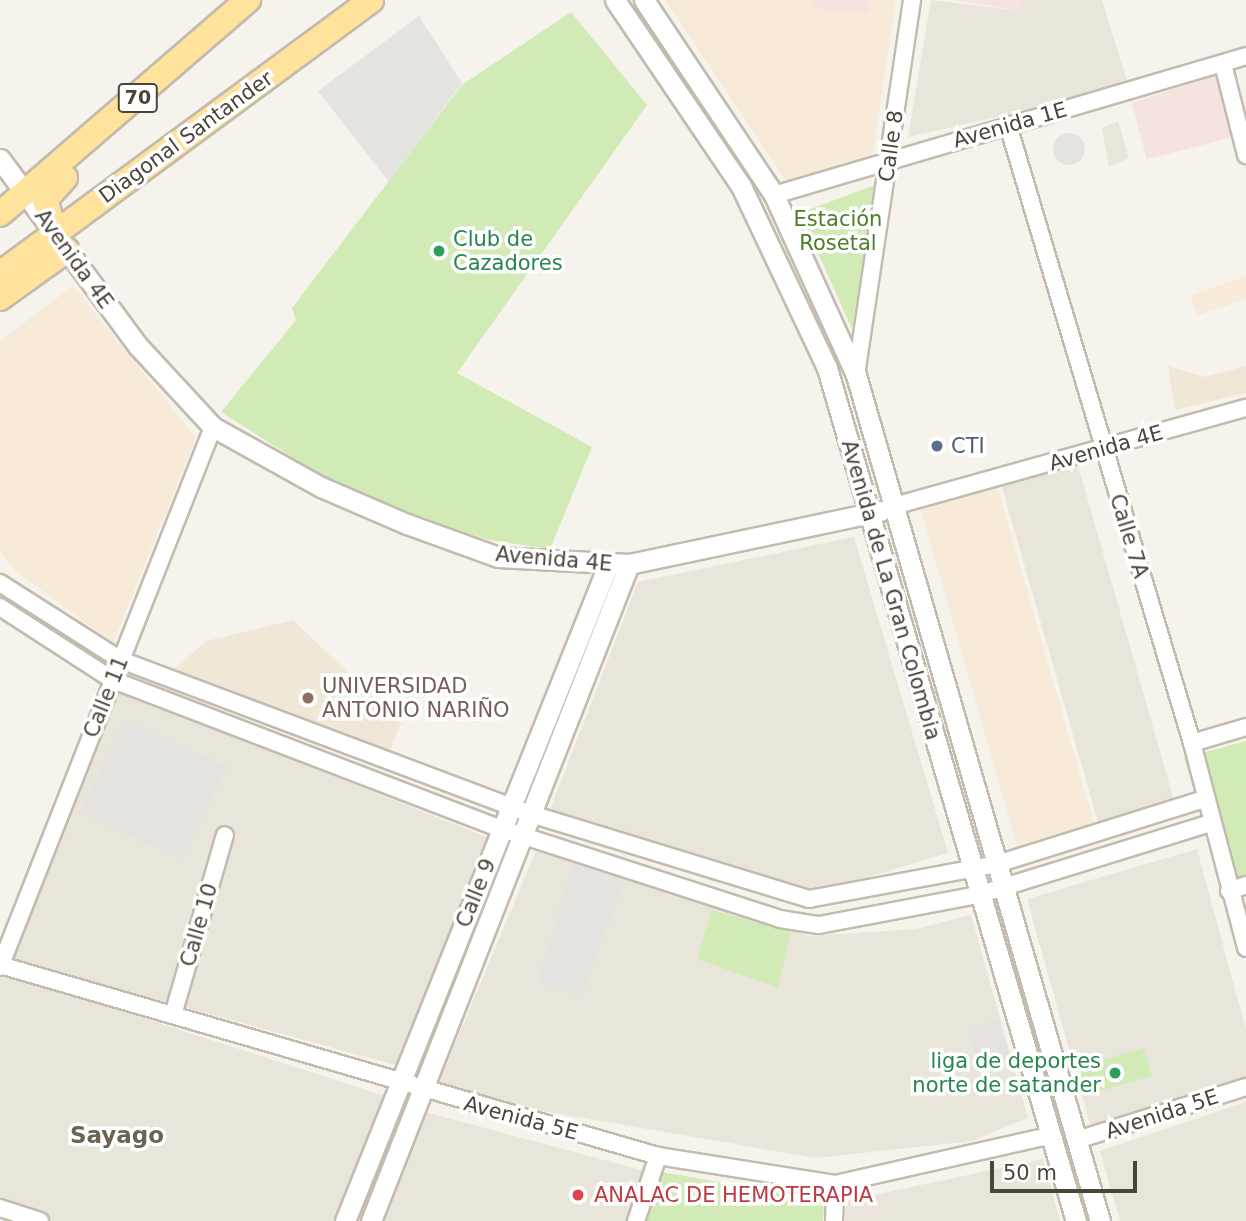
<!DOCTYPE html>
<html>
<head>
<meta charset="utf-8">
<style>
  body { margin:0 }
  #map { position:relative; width:1246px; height:1221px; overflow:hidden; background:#f6f3ec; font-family:"DejaVu Sans",sans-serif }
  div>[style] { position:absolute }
  .residential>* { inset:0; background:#eae5da; transform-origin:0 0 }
  .commercial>* { inset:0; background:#f7ead8; transform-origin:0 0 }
  .education>* { inset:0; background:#efe8d6 }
  .medical>* { inset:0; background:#f6e3e0 }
  .green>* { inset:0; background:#d2eab5; transform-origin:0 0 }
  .parking>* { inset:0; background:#e5e3e0; transform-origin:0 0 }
  .round { border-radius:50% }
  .roads { filter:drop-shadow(2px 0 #c2bbae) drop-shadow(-2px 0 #c2bbae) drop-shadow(0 2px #c2bbae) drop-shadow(0 -2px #c2bbae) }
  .minor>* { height:16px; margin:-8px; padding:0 8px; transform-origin:8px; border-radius:8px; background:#fff }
  .tertiary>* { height:19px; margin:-9.5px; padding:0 9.5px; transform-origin:9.5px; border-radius:9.5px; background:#fff }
  .primary>* { height:24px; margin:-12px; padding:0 12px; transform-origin:12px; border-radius:12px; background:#ffe39c }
  .dots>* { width:19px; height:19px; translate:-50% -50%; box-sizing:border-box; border:4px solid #fff; border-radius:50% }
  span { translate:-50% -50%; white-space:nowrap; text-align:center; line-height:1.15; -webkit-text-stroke:7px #fff; paint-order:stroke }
  .shield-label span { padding:2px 5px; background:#fff; border:2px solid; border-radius:5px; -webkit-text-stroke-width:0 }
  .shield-label { font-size:19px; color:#4b4439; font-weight:700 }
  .street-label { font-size:21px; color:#4b4439 }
  .park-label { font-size:21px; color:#4a7f2a }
  .leisure-label { font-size:21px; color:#27864d }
  .left { translate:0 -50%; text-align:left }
  .right { translate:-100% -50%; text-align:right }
  .service-label { font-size:21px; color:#4e5e75 }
  .education-label { font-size:21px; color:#785e54 }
  .health-label { font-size:21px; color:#be3a42 }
  .neighbourhood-label { font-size:23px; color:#6e6250; font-weight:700 }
  .scale { position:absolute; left:990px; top:1161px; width:147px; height:32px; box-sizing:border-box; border:4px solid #4b4439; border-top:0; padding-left:9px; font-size:21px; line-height:24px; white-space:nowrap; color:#4b4439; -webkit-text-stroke:5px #fff; paint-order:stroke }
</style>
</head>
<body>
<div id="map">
  <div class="residential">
    <i style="clip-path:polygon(931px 0,1016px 10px,1024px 0,1102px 0,1129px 87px,908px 137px)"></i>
    <i style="clip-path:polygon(1118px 121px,1129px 158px,1109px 167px,1102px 128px)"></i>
    <i style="left:1077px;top:462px;width:356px;height:79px;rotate:74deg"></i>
    <i style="clip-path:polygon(854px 537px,948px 853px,812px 894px,549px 812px,638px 582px)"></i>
    <i style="clip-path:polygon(116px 689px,491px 839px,402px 1067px,6px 958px)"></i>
    <i style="clip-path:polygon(1197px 849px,1246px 1030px,1246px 1083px,1090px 1125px,1027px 899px)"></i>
    <i style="clip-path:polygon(536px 851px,809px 936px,916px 929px,971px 915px,1028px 1118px,972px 1141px,816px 1158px,497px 1103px,438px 1084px)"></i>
    <i style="clip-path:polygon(0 972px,391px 1098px,341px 1221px,22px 1221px,0 1214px)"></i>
    <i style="clip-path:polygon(1246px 1102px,1246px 1221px,1120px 1221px,1100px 1151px)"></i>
    <i style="clip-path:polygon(425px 1112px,649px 1172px,632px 1221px,383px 1221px)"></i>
    <i style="clip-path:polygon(1043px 1159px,1060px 1221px,845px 1221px,846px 1201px)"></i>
  </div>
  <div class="commercial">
    <i style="clip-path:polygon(665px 0,896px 0,870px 170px,785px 180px)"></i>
    <i style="clip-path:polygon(1246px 276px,1246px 299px,1198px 315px,1190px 296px)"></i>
    <i style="clip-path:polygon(73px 286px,196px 438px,113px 643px,14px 570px,0 551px,0 341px)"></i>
    <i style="left:997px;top:486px;width:355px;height:80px;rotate:74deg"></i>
  </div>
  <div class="education">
    <i style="clip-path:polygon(1168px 366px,1205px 377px,1246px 366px,1246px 393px,1175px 410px)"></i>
    <i style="clip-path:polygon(293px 620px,401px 723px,390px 751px,170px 673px,206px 641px)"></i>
  </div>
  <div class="medical">
    <i style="clip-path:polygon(812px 0,869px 0,868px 13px,811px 8px)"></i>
    <i style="clip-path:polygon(954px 0,1024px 0,1016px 10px)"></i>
    <i style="clip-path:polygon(1220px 74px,1238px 136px,1147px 159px,1153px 184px,1132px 103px)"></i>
  </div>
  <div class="green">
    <i style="clip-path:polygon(571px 12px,647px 105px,457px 373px,592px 447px,550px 549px,490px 540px,368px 505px,221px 412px,296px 320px,292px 308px,462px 85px)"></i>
    <i style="clip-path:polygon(875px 185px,852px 329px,800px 213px)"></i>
    <i style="clip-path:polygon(1246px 741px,1246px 879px,1224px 886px,1184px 758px)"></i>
    <i style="clip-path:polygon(712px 910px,791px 932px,778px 988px,697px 959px)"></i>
    <i style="left:1144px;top:1048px;width:29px;height:69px;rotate:74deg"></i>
    <i style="clip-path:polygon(657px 1171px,824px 1201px,823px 1221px,640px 1221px)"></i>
  </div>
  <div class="parking">
    <i style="clip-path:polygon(419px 16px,462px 83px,389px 182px,318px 91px)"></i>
    <i class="round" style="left:1053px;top:133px;width:32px;height:32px"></i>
    <i style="left:124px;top:719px;width:113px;height:103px;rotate:25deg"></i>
    <i style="clip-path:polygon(573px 863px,624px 881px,581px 998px,538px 983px)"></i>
    <i style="clip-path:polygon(998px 1019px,1010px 1055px,978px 1068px,969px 1030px)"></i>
  </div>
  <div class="roads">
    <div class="minor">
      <i style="left:1223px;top:64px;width:94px;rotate:75.8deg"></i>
      <i style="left:1008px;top:125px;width:645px;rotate:73.42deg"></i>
      <i style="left:1192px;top:743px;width:212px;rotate:75.2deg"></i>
      <i style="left:774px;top:195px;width:492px;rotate:-16.4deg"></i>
      <i style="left:856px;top:375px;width:379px;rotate:-81.5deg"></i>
      <i style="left:894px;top:506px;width:365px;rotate:-15.6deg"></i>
      <i style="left:0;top:583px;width:143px;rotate:32.5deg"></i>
      <i style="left:121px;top:660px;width:438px;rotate:20.6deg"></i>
      <i style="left:531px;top:814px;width:291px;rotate:17deg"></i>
      <i style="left:809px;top:899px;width:191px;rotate:-10.5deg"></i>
      <i style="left:997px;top:864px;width:218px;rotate:-17.4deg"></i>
      <i style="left:0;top:607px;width:135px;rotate:32.9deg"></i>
      <i style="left:113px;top:680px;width:417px;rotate:21deg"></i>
      <i style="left:502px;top:829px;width:292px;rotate:17.9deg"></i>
      <i style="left:780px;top:919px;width:39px;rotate:9deg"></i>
      <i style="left:819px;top:925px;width:162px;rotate:-10.7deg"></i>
      <i style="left:978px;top:895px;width:244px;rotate:-17.2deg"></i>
      <i style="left:1192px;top:743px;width:56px;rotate:-16.5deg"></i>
      <i style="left:1229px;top:891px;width:18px;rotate:-19deg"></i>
      <i style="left:0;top:965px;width:685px;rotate:16.19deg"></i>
      <i style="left:658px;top:1156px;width:179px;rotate:9deg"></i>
      <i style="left:835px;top:1184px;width:222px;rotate:-12.7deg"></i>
      <i style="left:0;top:967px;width:580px;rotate:-68.47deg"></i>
      <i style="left:173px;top:1015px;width:187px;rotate:-73.9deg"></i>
      <i style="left:1077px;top:1140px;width:177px;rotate:-17.4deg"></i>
      <i style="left:0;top:1208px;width:42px;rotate:18deg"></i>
      <i style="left:636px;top:1221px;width:69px;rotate:-71.3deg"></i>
      <i style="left:834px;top:1221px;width:37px;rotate:-88deg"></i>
    </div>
    <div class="tertiary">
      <i style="left:615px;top:0;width:225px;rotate:55.9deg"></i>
      <i style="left:741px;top:186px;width:201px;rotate:64.7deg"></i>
      <i style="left:827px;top:368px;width:889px;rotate:73.73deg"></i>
      <i style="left:644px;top:0;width:234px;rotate:56.3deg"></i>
      <i style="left:774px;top:195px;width:198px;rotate:65.5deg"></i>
      <i style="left:856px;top:375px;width:880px;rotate:73.91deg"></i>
      <i style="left:0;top:159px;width:232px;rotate:53.6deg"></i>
      <i style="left:138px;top:346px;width:110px;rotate:47.2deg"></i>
      <i style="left:213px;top:427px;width:124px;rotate:29.1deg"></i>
      <i style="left:321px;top:487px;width:94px;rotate:23.3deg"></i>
      <i style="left:407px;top:524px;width:97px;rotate:19.9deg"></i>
      <i style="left:498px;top:557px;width:131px;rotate:3.1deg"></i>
      <i style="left:629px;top:564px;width:257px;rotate:-11.9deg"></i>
      <i style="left:345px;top:1221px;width:707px;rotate:-68.15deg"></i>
      <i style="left:371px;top:1221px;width:706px;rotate:-68.56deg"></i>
    </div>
    <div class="primary">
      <i style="left:0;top:214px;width:328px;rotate:-40.8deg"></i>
      <i style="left:55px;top:232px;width:34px;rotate:-107deg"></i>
      <i style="left:45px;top:200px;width:30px;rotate:-48deg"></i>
      <i style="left:0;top:274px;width:461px;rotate:-36.4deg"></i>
      <i style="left:0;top:298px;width:82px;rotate:-35.6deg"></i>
    </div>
  </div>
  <div class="dots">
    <i style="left:439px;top:251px;background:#2e9e5b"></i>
    <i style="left:937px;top:446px;background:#5c6f8a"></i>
    <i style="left:308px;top:698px;background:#8d6e63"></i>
    <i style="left:1115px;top:1073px;background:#2e9e5b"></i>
    <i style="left:578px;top:1195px;background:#e0444e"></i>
  </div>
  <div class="shield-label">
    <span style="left:138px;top:98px">70</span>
  </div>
  <div class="street-label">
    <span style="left:1010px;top:125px;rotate:-16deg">Avenida 1E</span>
    <span style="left:186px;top:137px;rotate:-36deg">Diagonal Santander</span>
    <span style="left:891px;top:146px;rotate:-82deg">Calle 8</span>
    <span style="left:74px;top:259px;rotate:54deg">Avenida 4E</span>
    <span style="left:1106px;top:448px;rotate:-16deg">Avenida 4E</span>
    <span style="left:1129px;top:536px;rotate:73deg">Calle 7A</span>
    <span style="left:554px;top:559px;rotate:5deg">Avenida 4E</span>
    <span style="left:891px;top:590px;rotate:74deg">Avenida de La Gran Colombia</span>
    <span style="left:106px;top:697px;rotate:-68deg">Calle 11</span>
    <span style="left:476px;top:893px;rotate:-68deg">Calle 9</span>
    <span style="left:199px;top:925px;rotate:-74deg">Calle 10</span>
    <span style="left:1162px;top:1114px;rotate:-18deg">Avenida 5E</span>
    <span style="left:521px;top:1118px;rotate:15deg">Avenida 5E</span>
  </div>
  <div class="park-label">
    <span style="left:838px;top:231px">Estación<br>Rosetal</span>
  </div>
  <div class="leisure-label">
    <span class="left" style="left:453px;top:251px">Club de<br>Cazadores</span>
    <span class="right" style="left:1101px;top:1073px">liga de deportes<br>norte de satander</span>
  </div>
  <div class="service-label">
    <span class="left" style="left:951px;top:446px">CTI</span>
  </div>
  <div class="education-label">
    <span class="left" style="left:322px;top:698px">UNIVERSIDAD<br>ANTONIO NARIÑO</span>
  </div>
  <div class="health-label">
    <span class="left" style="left:594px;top:1195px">ANALAC DE HEMOTERAPIA</span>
  </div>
  <div class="neighbourhood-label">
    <span style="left:117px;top:1135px">Sayago</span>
  </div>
  <div class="scale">50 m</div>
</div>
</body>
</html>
